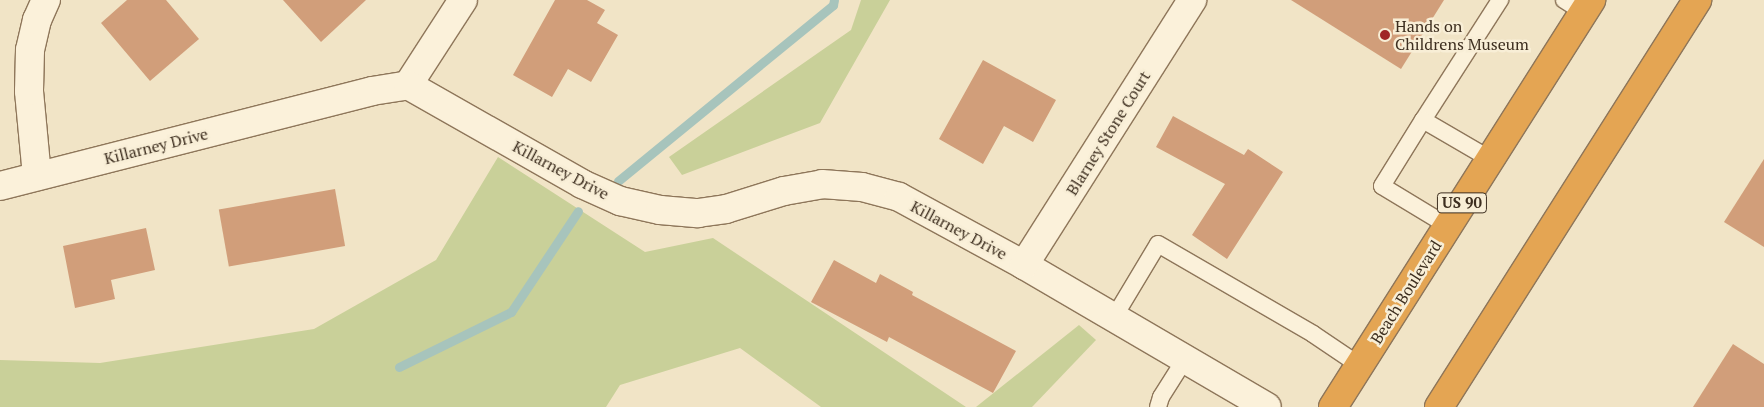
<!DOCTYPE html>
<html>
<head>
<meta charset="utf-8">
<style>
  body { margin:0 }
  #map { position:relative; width:1764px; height:407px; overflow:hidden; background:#f1e4c6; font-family:"PT Serif",serif }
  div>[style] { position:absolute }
  .green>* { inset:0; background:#c9d099 }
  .stream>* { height:9px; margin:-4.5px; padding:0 4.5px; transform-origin:4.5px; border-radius:4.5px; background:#a7c4bc }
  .building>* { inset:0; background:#d19e7a; transform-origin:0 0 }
  .roads { filter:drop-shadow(1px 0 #8e765a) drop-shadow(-1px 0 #8e765a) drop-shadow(0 1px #8e765a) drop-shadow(0 -1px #8e765a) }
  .lane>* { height:16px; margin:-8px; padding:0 8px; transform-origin:8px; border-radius:8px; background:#fbf1da }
  .street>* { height:28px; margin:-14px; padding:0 14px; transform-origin:14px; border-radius:14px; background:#fbf1da }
  .highway>* { height:28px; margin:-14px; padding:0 14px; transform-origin:14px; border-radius:14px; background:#e4a553 }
  .dots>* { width:14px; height:14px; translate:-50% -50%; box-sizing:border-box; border:2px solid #f8eed6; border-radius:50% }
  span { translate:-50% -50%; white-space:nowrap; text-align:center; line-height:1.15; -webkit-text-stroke:5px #f8eed6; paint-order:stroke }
  .shield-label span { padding:1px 4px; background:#f8eed6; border:1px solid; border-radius:4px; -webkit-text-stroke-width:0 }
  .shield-label { font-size:15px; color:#3d2e1f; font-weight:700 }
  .poi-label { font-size:16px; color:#3d2e1f }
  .left { translate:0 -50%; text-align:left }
  .street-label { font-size:16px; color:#3d2e1f }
</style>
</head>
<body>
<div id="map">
  <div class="green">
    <i style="clip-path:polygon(861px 0,890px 0,820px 123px,682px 175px,669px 157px,851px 30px)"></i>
    <i style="clip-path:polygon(498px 157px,645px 252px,713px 238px,966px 407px,821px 407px,740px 348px,620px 385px,606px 407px,0 407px,0 360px,100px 363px,314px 329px,436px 260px)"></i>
    <i style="clip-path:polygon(1079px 325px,1096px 340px,1032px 407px,976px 407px)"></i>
  </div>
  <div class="stream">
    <i style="left:618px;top:181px;width:278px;rotate:-39.3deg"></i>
    <i style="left:833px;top:5px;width:5px;rotate:-79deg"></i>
    <i style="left:399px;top:367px;width:125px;rotate:-26.2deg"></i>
    <i style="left:511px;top:312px;width:121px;rotate:-56.4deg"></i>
  </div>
  <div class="building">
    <i style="clip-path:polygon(127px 0,166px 0,199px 39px,150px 81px,101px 23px)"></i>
    <i style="clip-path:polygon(283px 0,366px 0,321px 42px)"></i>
    <i style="clip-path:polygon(555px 0,587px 0,605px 10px,597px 23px,618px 35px,591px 82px,568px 69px,552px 97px,513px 75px)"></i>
    <i style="clip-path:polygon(1291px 0,1444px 0,1401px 69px)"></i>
    <i style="clip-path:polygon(983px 60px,1056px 100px,1033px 142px,1004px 126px,983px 164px,939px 139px)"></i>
    <i style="clip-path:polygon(1173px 116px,1244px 155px,1248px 149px,1283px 172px,1227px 259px,1192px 235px,1225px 184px,1156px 147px)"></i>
    <i style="clip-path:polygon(1764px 159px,1764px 247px,1724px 222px)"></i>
    <i style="left:335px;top:189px;width:58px;height:118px;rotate:80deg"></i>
    <i style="clip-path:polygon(146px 228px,155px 270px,111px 280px,115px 299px,75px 308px,63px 246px)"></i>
    <i style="clip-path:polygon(834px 260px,876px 283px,880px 274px,913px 292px,912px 295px,1016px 351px,993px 393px,889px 337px,887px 342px,811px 302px)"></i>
    <i style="clip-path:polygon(1733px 344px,1764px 364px,1764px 407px,1693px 407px)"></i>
  </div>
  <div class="roads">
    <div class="lane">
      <i style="left:1564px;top:0;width:22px;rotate:32deg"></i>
      <i style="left:1423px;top:120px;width:143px;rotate:-57.3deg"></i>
      <i style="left:1448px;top:226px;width:77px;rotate:-148.8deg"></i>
      <i style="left:1382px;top:186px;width:78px;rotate:-58.2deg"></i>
      <i style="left:1423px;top:120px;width:78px;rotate:30.2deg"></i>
      <i style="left:1113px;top:319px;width:87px;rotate:-59deg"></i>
      <i style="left:1158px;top:244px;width:179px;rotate:30.1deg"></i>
      <i style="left:1313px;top:334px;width:55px;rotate:34deg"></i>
      <i style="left:1158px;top:407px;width:10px;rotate:-73deg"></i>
      <i style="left:1161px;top:397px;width:45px;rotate:-57.7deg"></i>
    </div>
    <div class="street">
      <i style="left:408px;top:85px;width:101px;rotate:-57.1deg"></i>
      <i style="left:37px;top:176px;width:85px;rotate:-95.4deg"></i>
      <i style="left:29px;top:91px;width:41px;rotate:-88.6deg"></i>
      <i style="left:30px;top:50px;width:31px;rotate:-77deg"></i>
      <i style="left:37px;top:20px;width:22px;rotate:-66deg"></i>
      <i style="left:0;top:186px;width:384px;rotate:-14.3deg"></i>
      <i style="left:372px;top:91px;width:36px;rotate:-9deg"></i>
      <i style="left:408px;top:85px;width:200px;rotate:29.6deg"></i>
      <i style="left:582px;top:184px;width:42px;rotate:24.1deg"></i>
      <i style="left:620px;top:201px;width:41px;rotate:12.7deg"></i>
      <i style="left:660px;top:210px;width:38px;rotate:5deg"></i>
      <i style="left:698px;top:213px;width:28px;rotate:-8deg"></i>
      <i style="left:726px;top:209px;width:61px;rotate:-17.2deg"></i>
      <i style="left:784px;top:191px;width:39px;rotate:-10deg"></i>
      <i style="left:822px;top:184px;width:40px;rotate:4.3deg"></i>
      <i style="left:862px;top:187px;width:38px;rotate:15deg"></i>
      <i style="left:899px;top:197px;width:142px;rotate:28.5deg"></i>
      <i style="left:1024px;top:265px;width:281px;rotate:30.3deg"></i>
      <i style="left:1024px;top:265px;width:314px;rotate:-57.6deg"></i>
    </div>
    <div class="highway">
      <i style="left:1333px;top:407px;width:482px;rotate:-57.6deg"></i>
      <i style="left:1439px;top:407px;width:482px;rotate:-57.6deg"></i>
    </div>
  </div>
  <div class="dots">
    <i style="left:1385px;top:35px;background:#a02727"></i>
  </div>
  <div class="shield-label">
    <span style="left:1462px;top:203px">US 90</span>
  </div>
  <div class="poi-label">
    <span class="left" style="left:1395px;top:35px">Hands on<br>Childrens Museum</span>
  </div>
  <div class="street-label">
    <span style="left:1108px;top:133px;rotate:-58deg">Blarney Stone Court</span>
    <span style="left:156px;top:146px;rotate:-14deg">Killarney Drive</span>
    <span style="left:561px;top:170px;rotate:28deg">Killarney Drive</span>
    <span style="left:959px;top:230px;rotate:28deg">Killarney Drive</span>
    <span style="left:1406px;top:292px;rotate:-58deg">Beach Boulevard</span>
  </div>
</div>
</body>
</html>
